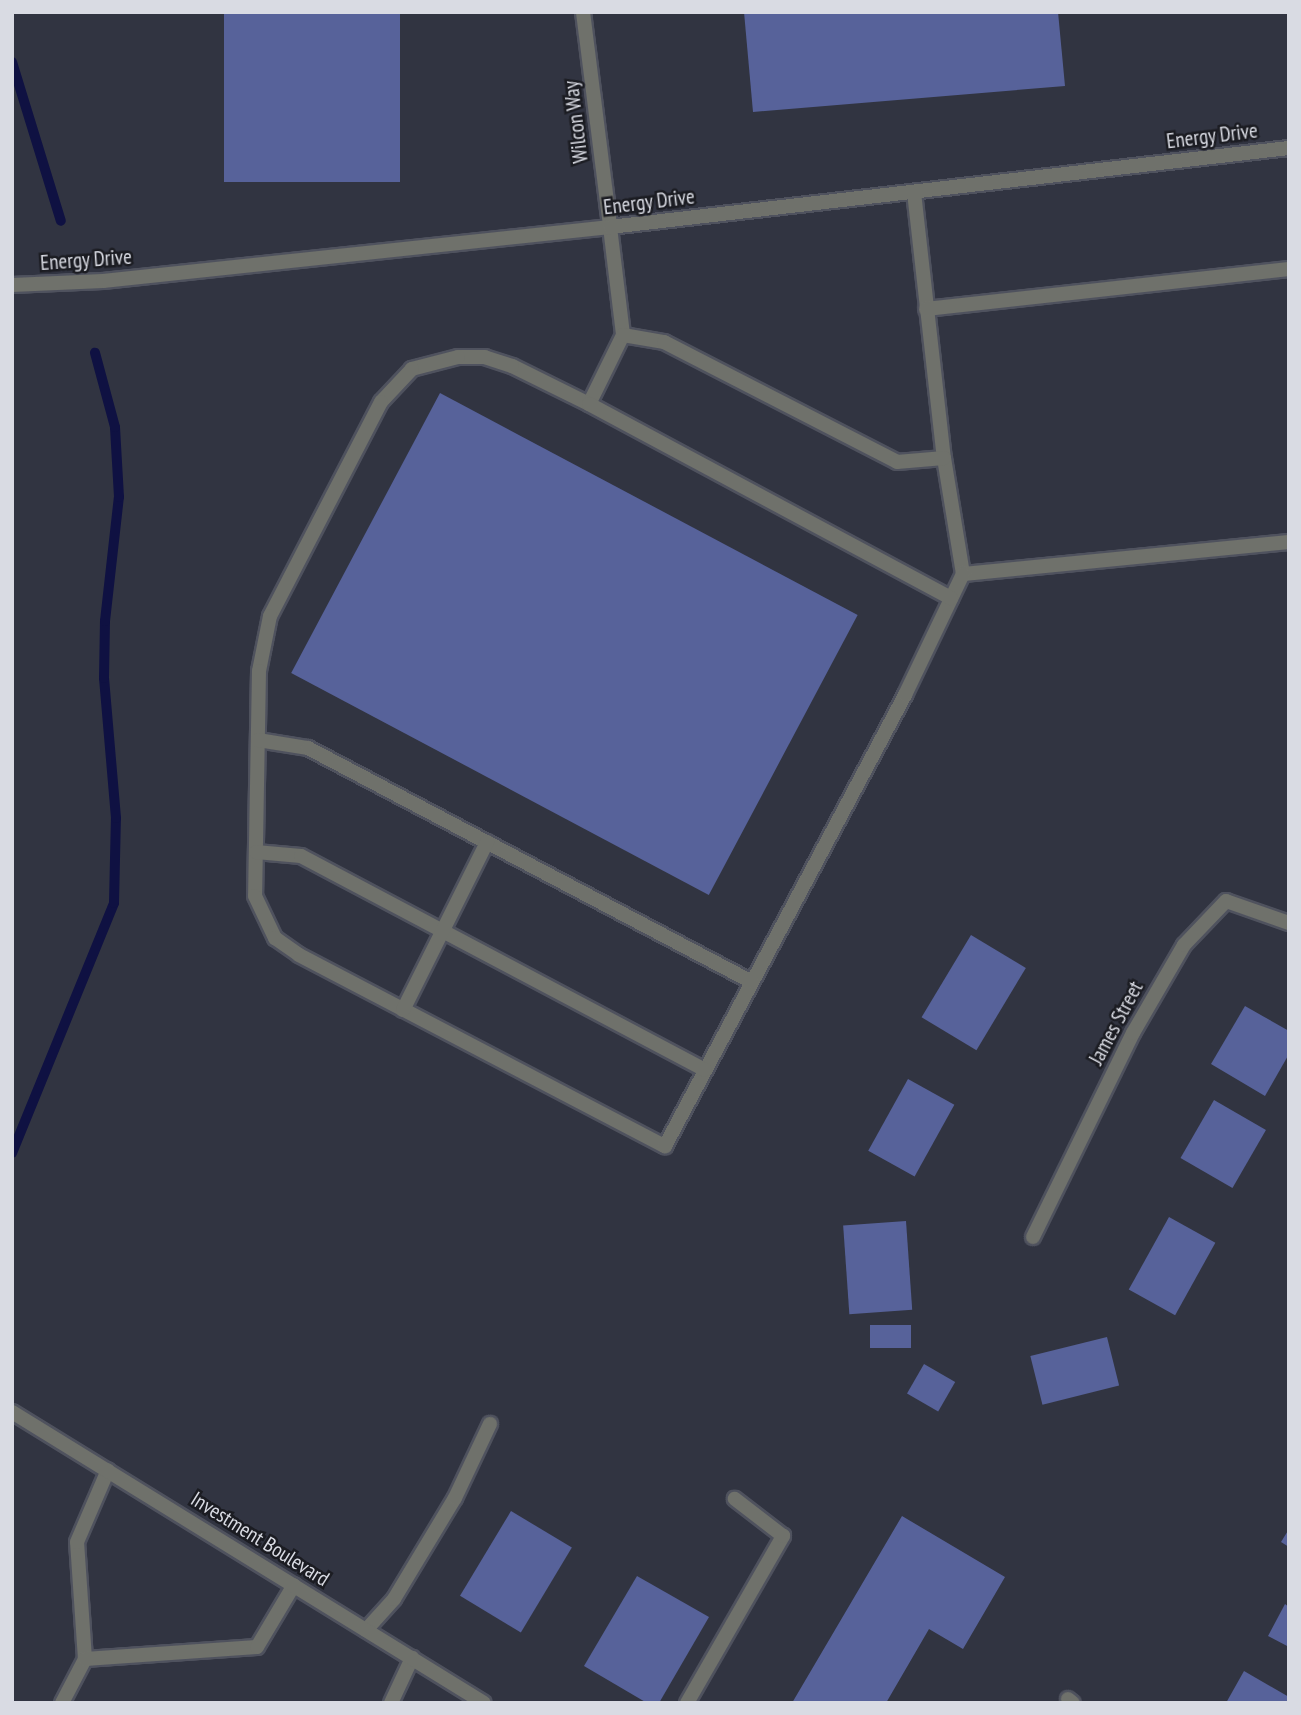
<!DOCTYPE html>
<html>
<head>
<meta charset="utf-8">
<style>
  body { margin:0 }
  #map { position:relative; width:1301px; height:1715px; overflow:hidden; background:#313441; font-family:"PT Sans Narrow",sans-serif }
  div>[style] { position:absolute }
  .stream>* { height:10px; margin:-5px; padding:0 5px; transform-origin:5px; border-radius:5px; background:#0f1142 }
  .building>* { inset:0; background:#57629a; transform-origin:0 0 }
  .roads { filter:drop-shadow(2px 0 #4f525e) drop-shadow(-2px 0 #4f525e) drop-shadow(0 2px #4f525e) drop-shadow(0 -2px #4f525e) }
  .service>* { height:14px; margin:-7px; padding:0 7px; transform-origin:7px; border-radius:7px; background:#6f716b }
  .minor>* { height:14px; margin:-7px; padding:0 7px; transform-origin:7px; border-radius:7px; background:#6f716b }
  span { translate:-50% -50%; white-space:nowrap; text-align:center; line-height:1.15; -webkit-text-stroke:5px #1b1c22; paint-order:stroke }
  .street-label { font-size:21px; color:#d9dbe3 }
  .frame { position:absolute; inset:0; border:14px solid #d9dbe3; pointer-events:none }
</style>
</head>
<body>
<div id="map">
  <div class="stream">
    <i style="left:12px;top:62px;width:166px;rotate:72.9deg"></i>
    <i style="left:12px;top:1153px;width:270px;rotate:-67.8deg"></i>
    <i style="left:114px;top:903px;width:85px;rotate:-88.7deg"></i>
    <i style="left:116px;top:818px;width:141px;rotate:-94.9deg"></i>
    <i style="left:104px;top:678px;width:57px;rotate:-89deg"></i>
    <i style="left:105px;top:621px;width:125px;rotate:-83.6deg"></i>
    <i style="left:119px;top:497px;width:70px;rotate:-93.3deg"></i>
    <i style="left:115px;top:427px;width:77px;rotate:-105.1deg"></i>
  </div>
  <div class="building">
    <i style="left:224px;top:12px;width:176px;height:170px"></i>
    <i style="clip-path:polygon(744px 12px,1058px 12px,1065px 86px,753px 112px)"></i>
    <i style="left:440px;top:393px;width:473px;height:317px;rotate:28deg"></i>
    <i style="left:971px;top:935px;width:64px;height:96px;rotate:31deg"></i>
    <i style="clip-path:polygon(1245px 1006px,1289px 1031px,1289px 1054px,1265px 1096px,1211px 1064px)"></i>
    <i style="left:908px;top:1079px;width:53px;height:82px;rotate:29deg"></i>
    <i style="left:1214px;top:1100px;width:60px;height:67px;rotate:30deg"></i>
    <i style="left:1169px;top:1217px;width:53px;height:83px;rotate:29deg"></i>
    <i style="left:906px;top:1221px;width:89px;height:63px;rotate:86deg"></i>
    <i style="left:870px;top:1325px;width:41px;height:23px"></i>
    <i style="left:1107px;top:1337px;width:50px;height:79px;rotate:76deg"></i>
    <i style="left:924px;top:1364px;width:36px;height:34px;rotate:30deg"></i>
    <i style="left:511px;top:1511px;width:71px;height:99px;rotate:31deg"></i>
    <i style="clip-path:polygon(902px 1516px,1005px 1577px,963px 1649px,929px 1629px,886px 1703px,792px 1703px)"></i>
    <i style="clip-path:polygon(1289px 1529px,1289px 1547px,1281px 1542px)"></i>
    <i style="clip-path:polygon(637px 1576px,709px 1617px,659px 1703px,647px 1703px,584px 1666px)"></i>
    <i style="clip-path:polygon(1285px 1604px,1289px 1607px,1289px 1647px,1268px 1636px)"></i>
    <i style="clip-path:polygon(1244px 1671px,1289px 1697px,1289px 1703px,1226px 1703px)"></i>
  </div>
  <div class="roads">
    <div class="service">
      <i style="left:914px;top:192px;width:268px;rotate:83.6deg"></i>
      <i style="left:944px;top:458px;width:118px;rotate:80.7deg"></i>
      <i style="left:963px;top:574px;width:328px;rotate:-5.6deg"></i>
      <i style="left:610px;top:227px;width:109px;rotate:83.1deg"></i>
      <i style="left:623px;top:335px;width:77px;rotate:116.2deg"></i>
      <i style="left:589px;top:404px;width:86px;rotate:-153.7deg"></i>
      <i style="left:512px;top:366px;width:28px;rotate:-162deg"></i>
      <i style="left:485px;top:357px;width:27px;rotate:180deg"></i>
      <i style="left:458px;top:357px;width:48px;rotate:165.4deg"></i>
      <i style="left:412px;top:369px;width:45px;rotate:133.2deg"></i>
      <i style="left:381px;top:402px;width:241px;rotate:117.4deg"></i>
      <i style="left:270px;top:616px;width:56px;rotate:101.3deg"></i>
      <i style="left:259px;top:671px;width:225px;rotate:91deg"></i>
      <i style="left:255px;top:896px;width:47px;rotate:64.5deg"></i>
      <i style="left:275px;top:938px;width:29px;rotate:35deg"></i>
      <i style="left:299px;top:955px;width:413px;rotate:27.6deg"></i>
      <i style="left:665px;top:1146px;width:511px;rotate:-61.98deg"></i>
      <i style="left:905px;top:695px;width:134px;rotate:-64.4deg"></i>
      <i style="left:926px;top:309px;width:365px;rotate:-6.3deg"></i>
      <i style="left:623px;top:335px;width:42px;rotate:9.7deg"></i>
      <i style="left:664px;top:342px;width:262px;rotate:27.2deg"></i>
      <i style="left:897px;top:462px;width:47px;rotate:-4.9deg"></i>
      <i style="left:589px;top:404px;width:411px;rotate:28.2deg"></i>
      <i style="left:258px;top:740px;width:51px;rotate:9.1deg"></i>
      <i style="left:308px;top:748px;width:502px;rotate:27.79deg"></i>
      <i style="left:256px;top:852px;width:45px;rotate:5.1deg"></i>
      <i style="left:301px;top:856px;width:457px;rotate:27.9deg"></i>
      <i style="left:403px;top:1010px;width:188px;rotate:-63.4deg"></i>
      <i style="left:366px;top:1630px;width:42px;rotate:-47.9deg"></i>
      <i style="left:394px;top:1599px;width:118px;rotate:-58.9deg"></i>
      <i style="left:455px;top:1498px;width:82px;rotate:-64.7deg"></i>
      <i style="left:85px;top:1659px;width:117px;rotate:-93.9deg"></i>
      <i style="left:77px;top:1542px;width:78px;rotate:-66.7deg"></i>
      <i style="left:1068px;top:1699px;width:6px;rotate:39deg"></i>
      <i style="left:62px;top:1703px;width:50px;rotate:-62.4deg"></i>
      <i style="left:85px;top:1659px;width:172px;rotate:-4deg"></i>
      <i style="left:257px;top:1647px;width:72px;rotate:-59.2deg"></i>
      <i style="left:391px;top:1703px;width:50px;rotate:-65deg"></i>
      <i style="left:687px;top:1703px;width:193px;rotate:-60.1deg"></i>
      <i style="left:783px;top:1536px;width:61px;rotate:-142.4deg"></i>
    </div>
    <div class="minor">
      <i style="left:583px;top:12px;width:217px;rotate:82.8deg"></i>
      <i style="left:12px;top:285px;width:91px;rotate:-2.5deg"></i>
      <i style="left:103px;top:281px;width:510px;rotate:-6.08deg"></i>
      <i style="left:610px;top:227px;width:684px;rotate:-6.64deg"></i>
      <i style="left:1033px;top:1237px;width:227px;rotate:-63.9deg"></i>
      <i style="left:1133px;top:1033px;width:102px;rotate:-59.9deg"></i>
      <i style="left:1184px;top:945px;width:61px;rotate:-46.3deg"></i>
      <i style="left:1226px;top:901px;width:67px;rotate:19.2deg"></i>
      <i style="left:12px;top:1412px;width:554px;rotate:31.65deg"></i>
    </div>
  </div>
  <div class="street-label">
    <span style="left:576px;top:122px;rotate:-97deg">Wilcon Way</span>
    <span style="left:1212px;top:136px;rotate:-7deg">Energy Drive</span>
    <span style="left:649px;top:202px;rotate:-7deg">Energy Drive</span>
    <span style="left:86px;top:260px;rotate:-4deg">Energy Drive</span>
    <span style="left:1116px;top:1023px;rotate:-62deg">James Street</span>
    <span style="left:260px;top:1539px;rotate:32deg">Investment Boulevard</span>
  </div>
  <div class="frame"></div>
</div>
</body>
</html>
